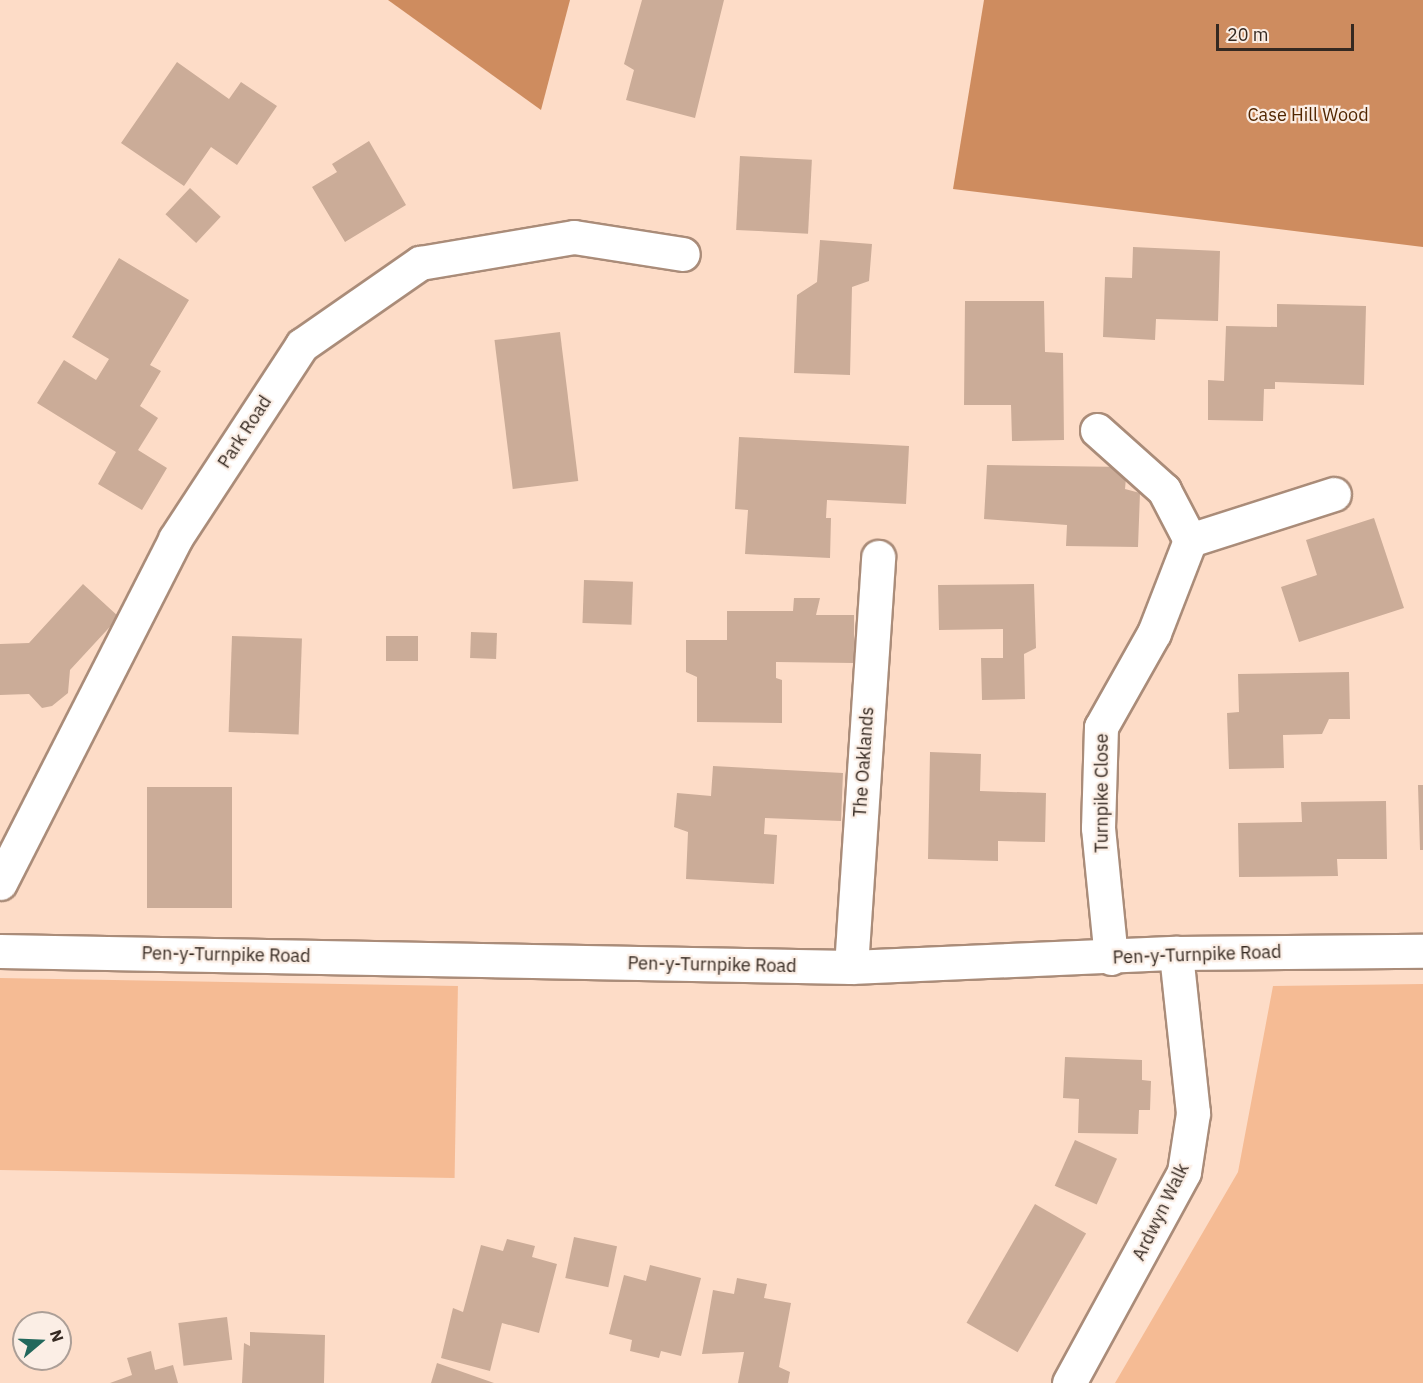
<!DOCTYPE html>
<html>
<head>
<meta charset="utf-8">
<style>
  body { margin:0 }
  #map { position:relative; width:1423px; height:1383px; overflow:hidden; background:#fddcc7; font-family:"IBM Plex Sans",sans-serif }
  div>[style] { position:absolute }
  .green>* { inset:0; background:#f5bb94; transform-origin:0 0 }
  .forest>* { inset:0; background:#ce8c5f }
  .building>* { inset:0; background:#cbac98; transform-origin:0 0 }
  .roads { filter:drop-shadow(2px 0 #aa8c79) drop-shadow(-2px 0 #aa8c79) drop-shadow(0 2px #aa8c79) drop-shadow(0 -2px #aa8c79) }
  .minor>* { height:33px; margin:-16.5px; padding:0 16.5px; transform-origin:16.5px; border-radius:16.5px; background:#fff }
  .tertiary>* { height:33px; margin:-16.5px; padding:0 16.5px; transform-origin:16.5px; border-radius:16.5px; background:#fff }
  span { translate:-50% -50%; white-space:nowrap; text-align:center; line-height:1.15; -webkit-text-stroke:4.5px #fbeee5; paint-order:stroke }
  .park-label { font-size:18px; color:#512601 }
  .street-label { font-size:18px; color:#352921 }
  .north { position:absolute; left:12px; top:1311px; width:60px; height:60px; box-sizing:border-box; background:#fbeee5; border:2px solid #ac9f97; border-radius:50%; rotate:71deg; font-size:16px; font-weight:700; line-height:24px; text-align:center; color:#352921 }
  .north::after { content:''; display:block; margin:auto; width:21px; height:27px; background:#22685c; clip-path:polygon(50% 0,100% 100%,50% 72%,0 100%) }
  .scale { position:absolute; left:1216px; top:24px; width:138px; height:27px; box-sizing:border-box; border:3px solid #352921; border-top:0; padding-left:8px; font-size:18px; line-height:21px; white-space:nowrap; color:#352921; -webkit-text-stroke:4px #fbeee5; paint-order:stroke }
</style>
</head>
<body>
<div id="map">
  <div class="green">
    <i style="left:0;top:978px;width:458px;height:192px;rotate:1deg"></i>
    <i style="clip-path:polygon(1423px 984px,1423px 1383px,1115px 1383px,1238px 1172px,1273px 986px)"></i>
  </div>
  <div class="forest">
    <i style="clip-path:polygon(388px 0,570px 0,541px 110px)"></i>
    <i style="clip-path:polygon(984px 0,1423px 0,1423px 247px,953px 189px)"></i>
  </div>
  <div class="building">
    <i style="clip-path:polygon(642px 0,724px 0,695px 118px,626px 100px,634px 70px,624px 64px)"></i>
    <i style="clip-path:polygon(177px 62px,229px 99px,241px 82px,277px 106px,237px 165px,211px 147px,184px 186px,121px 143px)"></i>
    <i style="clip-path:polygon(369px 141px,406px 205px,345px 242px,312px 187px,337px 172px,332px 164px)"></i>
    <i style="left:740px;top:156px;width:72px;height:74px;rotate:3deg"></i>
    <i style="left:190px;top:188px;width:42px;height:36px;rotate:43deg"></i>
    <i style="clip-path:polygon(820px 240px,872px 244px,869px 281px,852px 287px,850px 375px,794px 373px,797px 295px,817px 282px)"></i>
    <i style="clip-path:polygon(1133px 247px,1220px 251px,1218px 321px,1156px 319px,1155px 340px,1103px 337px,1105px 277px,1132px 278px)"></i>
    <i style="clip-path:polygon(119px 258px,189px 300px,150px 365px,161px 371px,140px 406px,158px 418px,138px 450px,167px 468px,142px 510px,98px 484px,116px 452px,37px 403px,64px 360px,96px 380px,109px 359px,72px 337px)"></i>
    <i style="clip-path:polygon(965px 301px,1044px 301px,1045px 352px,1063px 353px,1064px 440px,1012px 441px,1011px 405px,964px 405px)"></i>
    <i style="clip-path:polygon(1277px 304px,1366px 306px,1364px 385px,1275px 382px,1275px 389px,1264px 389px,1263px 421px,1208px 420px,1208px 380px,1224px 381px,1226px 326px,1277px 327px)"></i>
    <i style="left:560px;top:332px;width:150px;height:66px;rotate:83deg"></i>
    <i style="clip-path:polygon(739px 437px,909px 446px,906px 504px,827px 500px,826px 518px,831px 518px,830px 558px,745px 554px,748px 510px,735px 509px)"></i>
    <i style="clip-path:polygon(987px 465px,1127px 467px,1125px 489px,1140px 493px,1138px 547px,1066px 546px,1067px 525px,984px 519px)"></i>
    <i style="clip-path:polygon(1374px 518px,1404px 608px,1299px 642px,1281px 587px,1317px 575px,1306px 540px)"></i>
    <i style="left:584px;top:580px;width:49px;height:43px;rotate:2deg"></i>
    <i style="clip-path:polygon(83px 584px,119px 617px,70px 670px,68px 693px,52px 706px,42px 708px,29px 694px,0 695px,0 644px,29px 643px)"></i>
    <i style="clip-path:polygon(1034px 584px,1036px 648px,1024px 654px,1025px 699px,982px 700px,981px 658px,1003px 658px,1003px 629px,939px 630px,938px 585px)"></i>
    <i style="clip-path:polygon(794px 598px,820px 598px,816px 615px,854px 615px,854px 663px,776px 662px,776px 678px,782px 680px,782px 723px,697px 722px,697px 677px,686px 672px,686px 640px,727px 640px,727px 611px,793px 611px)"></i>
    <i style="left:471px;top:632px;width:26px;height:26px;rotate:2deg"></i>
    <i style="left:232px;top:636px;width:70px;height:96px;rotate:2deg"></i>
    <i style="left:418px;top:636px;width:25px;height:32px;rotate:90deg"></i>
    <i style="clip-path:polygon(1349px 672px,1350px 719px,1329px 719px,1322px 734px,1283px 735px,1284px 768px,1229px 769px,1227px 713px,1239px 712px,1238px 674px)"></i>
    <i style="clip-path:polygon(930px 752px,981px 754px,980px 791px,1046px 793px,1045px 842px,998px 841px,998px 861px,928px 859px)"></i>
    <i style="clip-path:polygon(713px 766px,843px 773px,841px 821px,765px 818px,764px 834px,777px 835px,774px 884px,686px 879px,688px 832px,674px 827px,677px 793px,711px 796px)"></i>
    <i style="clip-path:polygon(1418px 785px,1423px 785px,1423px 850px,1420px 850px)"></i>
    <i style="left:147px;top:787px;width:85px;height:121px"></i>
    <i style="clip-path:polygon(1386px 801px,1387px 859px,1337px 859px,1338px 876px,1239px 877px,1238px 823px,1302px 822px,1301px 802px)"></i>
    <i style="clip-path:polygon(1065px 1057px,1142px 1060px,1142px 1080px,1151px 1081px,1150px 1110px,1139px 1110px,1138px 1134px,1078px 1133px,1079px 1099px,1063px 1098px)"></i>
    <i style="left:1075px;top:1140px;width:46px;height:50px;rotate:24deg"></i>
    <i style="left:1035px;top:1204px;width:59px;height:137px;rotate:30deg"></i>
    <i style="left:574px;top:1237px;width:44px;height:42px;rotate:12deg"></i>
    <i style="clip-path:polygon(507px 1239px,535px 1246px,532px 1257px,557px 1264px,539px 1333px,502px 1323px,490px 1371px,441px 1358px,453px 1308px,463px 1312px,481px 1245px,503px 1251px)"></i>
    <i style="clip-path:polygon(650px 1265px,701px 1278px,681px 1356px,661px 1351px,659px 1358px,630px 1351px,632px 1340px,609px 1334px,624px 1275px,646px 1281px)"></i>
    <i style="clip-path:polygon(737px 1278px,767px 1284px,764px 1298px,791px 1303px,779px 1367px,790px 1372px,788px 1383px,738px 1383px,744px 1352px,702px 1354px,713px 1290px,734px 1294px)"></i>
    <i style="left:227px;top:1317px;width:43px;height:49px;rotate:83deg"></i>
    <i style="clip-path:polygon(250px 1332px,325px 1335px,324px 1383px,242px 1383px,244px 1343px,250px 1346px)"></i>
    <i style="clip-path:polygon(151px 1351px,155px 1370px,173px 1365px,178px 1383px,110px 1383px,132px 1375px,127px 1358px)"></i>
    <i style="clip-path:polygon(437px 1363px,494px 1383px,431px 1383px)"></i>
  </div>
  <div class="roads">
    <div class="minor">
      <i style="left:1097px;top:430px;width:90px;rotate:41.8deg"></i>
      <i style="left:1164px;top:490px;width:56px;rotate:62.5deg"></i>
      <i style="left:0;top:883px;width:386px;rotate:-63deg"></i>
      <i style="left:175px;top:539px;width:232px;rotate:-56.8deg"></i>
      <i style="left:302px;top:345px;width:144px;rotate:-34.8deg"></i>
      <i style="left:420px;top:263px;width:156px;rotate:-9.6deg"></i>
      <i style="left:574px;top:237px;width:110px;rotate:8.9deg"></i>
      <i style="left:1111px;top:958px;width:131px;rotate:-95.7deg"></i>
      <i style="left:1098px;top:828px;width:101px;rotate:-88.3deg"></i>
      <i style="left:1101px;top:727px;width:108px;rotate:-60.6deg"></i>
      <i style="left:1154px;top:633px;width:100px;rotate:-68.8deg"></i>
      <i style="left:1190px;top:540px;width:151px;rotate:-17.7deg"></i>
      <i style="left:851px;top:967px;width:411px;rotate:-86.2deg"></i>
      <i style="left:1069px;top:1383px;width:240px;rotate:-61.4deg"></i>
      <i style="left:1184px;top:1172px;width:60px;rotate:-81.3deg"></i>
      <i style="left:1193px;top:1113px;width:161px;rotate:-96.1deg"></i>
    </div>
    <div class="tertiary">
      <i style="left:0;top:951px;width:851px;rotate:1.08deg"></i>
      <i style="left:851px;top:967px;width:325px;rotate:-2.5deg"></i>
      <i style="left:1176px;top:953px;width:247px;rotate:-0.5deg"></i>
    </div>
  </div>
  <div class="park-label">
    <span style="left:1308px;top:115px">Case Hill Wood</span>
  </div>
  <div class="street-label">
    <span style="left:245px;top:432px;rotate:-57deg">Park Road</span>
    <span style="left:864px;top:762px;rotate:-86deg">The Oaklands</span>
    <span style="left:1102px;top:793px;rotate:-90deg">Turnpike Close</span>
    <span style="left:226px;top:955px;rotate:1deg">Pen-y-Turnpike Road</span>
    <span style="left:1197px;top:955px;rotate:-2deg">Pen-y-Turnpike Road</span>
    <span style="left:712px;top:965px;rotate:1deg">Pen-y-Turnpike Road</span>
    <span style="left:1161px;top:1212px;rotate:-64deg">Ardwyn Walk</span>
  </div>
  <div class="north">N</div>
  <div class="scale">20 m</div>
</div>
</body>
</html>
